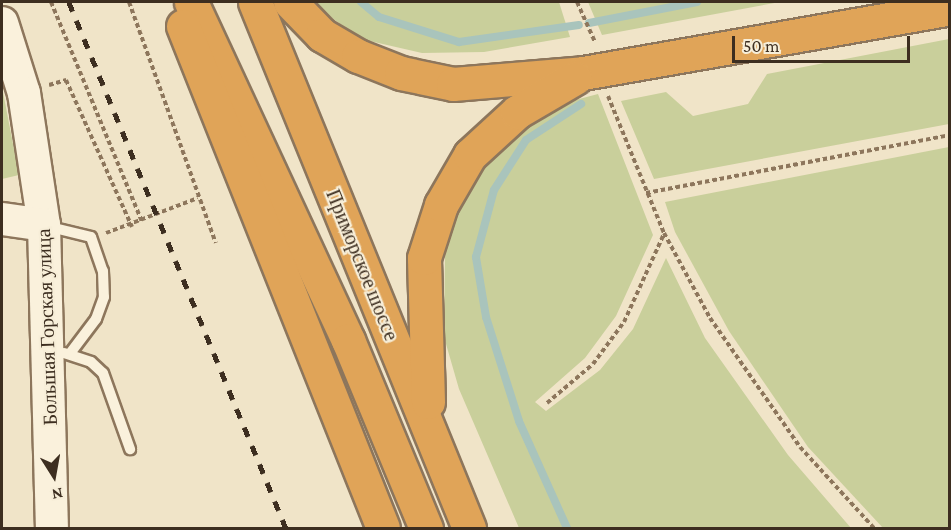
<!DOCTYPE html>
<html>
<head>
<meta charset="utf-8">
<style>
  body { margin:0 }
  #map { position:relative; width:951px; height:530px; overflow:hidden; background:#f0e4c8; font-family:"Crimson Pro",serif }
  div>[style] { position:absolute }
  .green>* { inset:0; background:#c9cf9b }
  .stream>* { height:8px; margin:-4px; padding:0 4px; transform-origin:4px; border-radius:4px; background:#a9c4bc }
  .path>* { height:4px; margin-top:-2px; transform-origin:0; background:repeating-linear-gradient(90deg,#8d765c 0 4.5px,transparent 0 7.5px) }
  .roads { filter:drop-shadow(2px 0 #8d765c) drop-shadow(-2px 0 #8d765c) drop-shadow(0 2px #8d765c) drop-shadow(0 -2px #8d765c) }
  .lane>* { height:10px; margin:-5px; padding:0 5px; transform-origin:5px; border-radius:5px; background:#faf1dc }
  .secondary>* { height:32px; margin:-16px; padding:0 16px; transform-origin:16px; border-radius:16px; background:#faf1dc }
  .highway>* { height:33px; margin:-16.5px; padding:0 16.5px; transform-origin:16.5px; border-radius:16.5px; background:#e0a458 }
  .rail>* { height:4.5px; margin-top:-2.25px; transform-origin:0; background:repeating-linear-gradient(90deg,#3d2e20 0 10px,transparent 0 20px) }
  span { translate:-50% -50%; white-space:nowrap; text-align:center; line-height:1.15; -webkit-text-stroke:4.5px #f7eed8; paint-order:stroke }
  .street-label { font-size:20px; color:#3d2e20 }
  .frame { position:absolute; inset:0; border:3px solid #3d2e20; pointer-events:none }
  .north { position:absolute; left:24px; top:446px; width:60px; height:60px; -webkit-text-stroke:4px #f7eed8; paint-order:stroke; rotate:169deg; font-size:16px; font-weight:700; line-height:24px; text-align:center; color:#3d2e20 }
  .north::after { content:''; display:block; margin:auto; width:21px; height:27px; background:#3d2e20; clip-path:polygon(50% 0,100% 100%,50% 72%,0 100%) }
  .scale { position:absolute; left:732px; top:36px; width:178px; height:27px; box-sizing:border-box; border:3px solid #3d2e20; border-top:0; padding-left:8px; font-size:18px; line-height:21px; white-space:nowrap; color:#3d2e20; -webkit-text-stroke:4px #f7eed8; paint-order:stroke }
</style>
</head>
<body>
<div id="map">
  <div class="green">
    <i style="clip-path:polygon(310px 2px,559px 2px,570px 37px,484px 52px,422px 53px,361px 39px)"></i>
    <i style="clip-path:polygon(588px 2px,780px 2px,602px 35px)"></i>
    <i style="clip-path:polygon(949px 39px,949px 124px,654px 179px,621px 101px,666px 92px,693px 116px,748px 104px,767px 74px)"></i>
    <i style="clip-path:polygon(2px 87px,19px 175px,2px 179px)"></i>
    <i style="clip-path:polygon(598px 94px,653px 235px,616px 316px,585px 358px,535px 402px,546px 411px,600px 370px,633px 329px,666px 258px,705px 338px,788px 455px,851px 528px,519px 528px,459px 389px,444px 337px,445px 256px,458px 202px,485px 164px,527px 125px,564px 103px)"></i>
    <i style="clip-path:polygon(949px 147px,949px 528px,883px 528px,808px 447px,729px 331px,675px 232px,665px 202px)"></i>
  </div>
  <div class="stream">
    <i style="left:361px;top:2px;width:23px;rotate:40deg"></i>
    <i style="left:379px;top:17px;width:84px;rotate:17.4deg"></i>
    <i style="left:459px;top:42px;width:121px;rotate:-8.1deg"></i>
    <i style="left:589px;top:23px;width:110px;rotate:-11deg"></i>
    <i style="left:567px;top:528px;width:117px;rotate:-114.2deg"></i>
    <i style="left:519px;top:421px;width:109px;rotate:-107.6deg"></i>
    <i style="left:486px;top:317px;width:61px;rotate:-99.5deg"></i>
    <i style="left:476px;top:257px;width:69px;rotate:-75deg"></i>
    <i style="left:494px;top:190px;width:59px;rotate:-57.4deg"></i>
    <i style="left:526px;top:140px;width:66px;rotate:-33.2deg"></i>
  </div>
  <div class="path">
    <i style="left:51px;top:2px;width:238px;rotate:67.5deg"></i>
    <i style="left:129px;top:2px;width:256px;rotate:70.2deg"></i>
    <i style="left:577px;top:2px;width:44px;rotate:65.8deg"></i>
    <i style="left:49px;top:85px;width:18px;rotate:-16deg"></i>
    <i style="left:66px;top:80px;width:161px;rotate:65.8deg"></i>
    <i style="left:608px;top:96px;width:148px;rotate:67.8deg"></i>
    <i style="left:664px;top:233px;width:97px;rotate:61.6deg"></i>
    <i style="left:710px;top:318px;width:157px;rotate:55.1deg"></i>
    <i style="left:800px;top:447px;width:110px;rotate:47.6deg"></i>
    <i style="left:646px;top:193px;width:309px;rotate:-10.8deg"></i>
    <i style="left:106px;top:233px;width:98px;rotate:-20.8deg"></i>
    <i style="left:547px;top:403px;width:60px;rotate:-40.3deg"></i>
    <i style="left:593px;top:364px;width:52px;rotate:-53.6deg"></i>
    <i style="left:624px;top:322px;width:97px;rotate:-65.6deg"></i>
  </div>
  <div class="roads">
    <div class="lane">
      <i style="left:46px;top:226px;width:46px;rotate:13.7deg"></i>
      <i style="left:91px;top:237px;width:36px;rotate:71deg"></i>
      <i style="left:103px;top:271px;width:26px;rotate:88deg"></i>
      <i style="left:104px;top:297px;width:23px;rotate:110deg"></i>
      <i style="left:96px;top:319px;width:41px;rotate:127.1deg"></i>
      <i style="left:64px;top:353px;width:28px;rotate:18deg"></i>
      <i style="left:91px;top:362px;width:16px;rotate:43deg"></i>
      <i style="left:103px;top:373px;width:81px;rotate:70.4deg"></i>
    </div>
    <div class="secondary">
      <i style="left:2px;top:23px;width:73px;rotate:72.6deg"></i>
      <i style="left:24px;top:93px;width:134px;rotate:81.4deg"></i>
      <i style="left:44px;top:225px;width:303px;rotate:88.5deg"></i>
      <i style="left:2px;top:219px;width:42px;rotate:8.1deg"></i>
    </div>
    <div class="highway">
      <i style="left:191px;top:2px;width:373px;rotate:65.1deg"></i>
      <i style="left:348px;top:340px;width:204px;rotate:67.5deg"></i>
      <i style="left:255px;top:2px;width:568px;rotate:67.86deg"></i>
      <i style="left:290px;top:2px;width:46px;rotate:45.9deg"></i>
      <i style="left:322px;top:35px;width:42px;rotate:30.3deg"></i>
      <i style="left:358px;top:56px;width:46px;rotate:21.6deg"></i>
      <i style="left:401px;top:73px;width:53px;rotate:11.9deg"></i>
      <i style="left:453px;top:84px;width:130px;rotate:-4.8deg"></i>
      <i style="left:583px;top:73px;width:373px;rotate:-10deg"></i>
      <i style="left:183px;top:26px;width:540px;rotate:68.28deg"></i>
      <i style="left:428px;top:402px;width:144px;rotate:-91.6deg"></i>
      <i style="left:424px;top:258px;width:56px;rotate:-72.2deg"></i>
      <i style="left:441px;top:205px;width:58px;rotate:-59.9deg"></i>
      <i style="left:470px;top:155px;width:64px;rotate:-42.5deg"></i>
      <i style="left:517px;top:112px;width:67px;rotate:-30.4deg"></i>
    </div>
  </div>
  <div class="rail">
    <i style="left:69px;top:2px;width:569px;rotate:67.58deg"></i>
  </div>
  <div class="street-label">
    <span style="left:362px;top:265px;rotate:68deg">Приморское шоссе</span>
    <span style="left:47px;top:327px;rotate:-92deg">Большая Горская улица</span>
  </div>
  <div class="frame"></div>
  <div class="north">N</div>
  <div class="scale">50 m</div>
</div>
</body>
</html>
